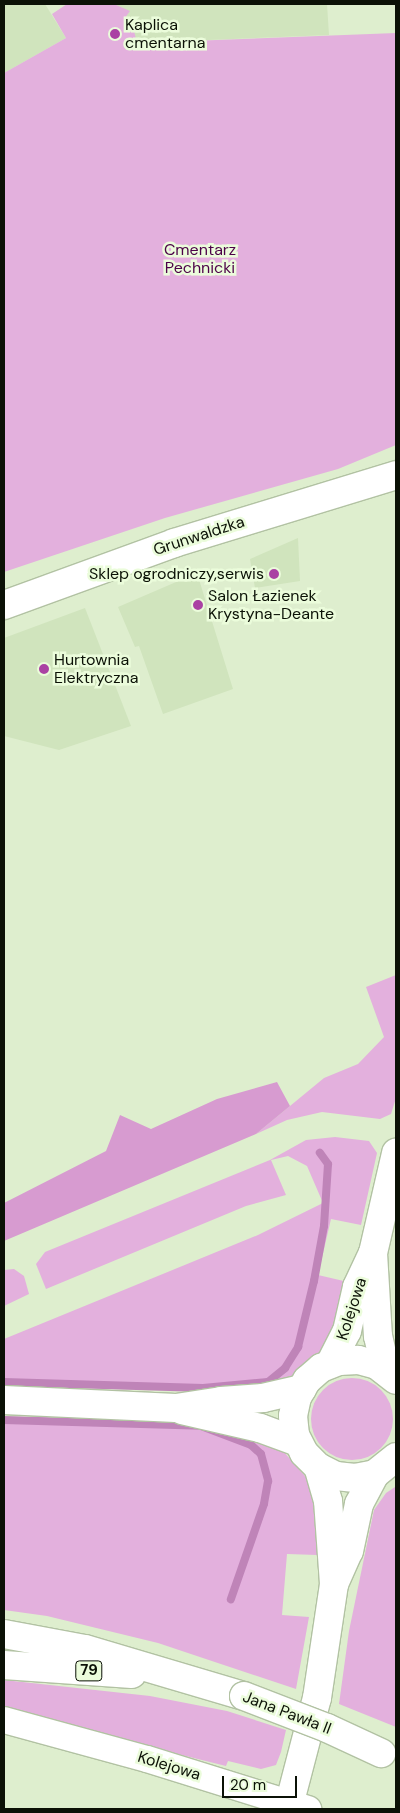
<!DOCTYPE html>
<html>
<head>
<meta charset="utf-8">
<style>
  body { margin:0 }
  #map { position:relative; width:400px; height:1813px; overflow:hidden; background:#deeece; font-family:"DM Sans",sans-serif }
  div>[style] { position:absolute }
  .built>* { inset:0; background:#d0e4bd }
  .green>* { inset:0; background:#e3b0dd }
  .round { border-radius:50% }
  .forest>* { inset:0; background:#d79bd0 }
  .stream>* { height:8px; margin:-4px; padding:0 4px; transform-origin:4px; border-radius:4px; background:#bf84b8 }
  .roads { filter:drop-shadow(1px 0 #b2c2a3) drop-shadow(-1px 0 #b2c2a3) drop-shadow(0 1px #b2c2a3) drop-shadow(0 -1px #b2c2a3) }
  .street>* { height:26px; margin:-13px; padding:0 13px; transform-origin:13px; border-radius:13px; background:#fff }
  .secondary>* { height:28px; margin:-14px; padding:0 14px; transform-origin:14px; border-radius:14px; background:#fff }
  .primary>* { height:28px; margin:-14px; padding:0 14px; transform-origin:14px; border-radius:14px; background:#fff }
  .bridges { filter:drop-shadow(1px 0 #b2c2a3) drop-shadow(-1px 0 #b2c2a3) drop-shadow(0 1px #b2c2a3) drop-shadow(0 -1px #b2c2a3) }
  .primary-bridge>* { height:28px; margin:-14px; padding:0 14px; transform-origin:14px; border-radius:14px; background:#fff }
  .dots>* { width:14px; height:14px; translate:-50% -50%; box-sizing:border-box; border:2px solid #ebfcdb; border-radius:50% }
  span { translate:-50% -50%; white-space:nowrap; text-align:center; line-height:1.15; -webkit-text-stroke:5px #ebfcdb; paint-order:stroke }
  .shield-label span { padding:1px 4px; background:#ebfcdb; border:1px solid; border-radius:4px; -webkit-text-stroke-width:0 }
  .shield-label { font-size:15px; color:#0b1106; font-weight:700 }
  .poi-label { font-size:16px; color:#0b1106 }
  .left { translate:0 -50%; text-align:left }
  .right { translate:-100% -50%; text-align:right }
  .park-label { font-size:16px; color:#4c0148 }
  .street-label { font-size:16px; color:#0b1106 }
  .frame { position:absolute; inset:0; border:5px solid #0b1106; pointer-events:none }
  .scale { position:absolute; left:222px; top:1776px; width:75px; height:22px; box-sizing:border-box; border:2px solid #0b1106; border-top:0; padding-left:6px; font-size:15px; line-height:18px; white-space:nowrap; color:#0b1106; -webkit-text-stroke:4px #ebfcdb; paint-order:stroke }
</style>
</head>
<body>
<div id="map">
  <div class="built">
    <i style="clip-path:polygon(4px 4px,45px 4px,66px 38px,4px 73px)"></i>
    <i style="clip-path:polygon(114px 4px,327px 4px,329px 35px,136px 43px,123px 8px)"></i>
    <i style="clip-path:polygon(298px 538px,300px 581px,255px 588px,250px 559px)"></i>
    <i style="clip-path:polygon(197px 573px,233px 689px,163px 714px,139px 646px,135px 647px,118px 607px)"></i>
    <i style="clip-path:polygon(85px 608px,131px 726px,59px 750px,4px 736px,4px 638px)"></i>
  </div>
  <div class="green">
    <i style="clip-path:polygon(67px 4px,114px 4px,130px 11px,125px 18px,133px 27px,137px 43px,396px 33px,396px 445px,338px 469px,165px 518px,4px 572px,4px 73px,66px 38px,52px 14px)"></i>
    <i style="clip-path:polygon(396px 975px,396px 1098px,391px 1114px,380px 1119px,322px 1112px,287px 1120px,256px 1134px,324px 1078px,358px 1064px,384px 1037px,366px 987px)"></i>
    <i style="clip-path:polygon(335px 1137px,369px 1141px,377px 1153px,361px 1225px,331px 1219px,318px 1275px,348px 1282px,325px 1356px,291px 1378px,254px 1384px,203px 1388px,117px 1388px,4px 1382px,4px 1339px,258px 1235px,323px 1203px,307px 1166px,288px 1156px,271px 1160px,286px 1195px,246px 1206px,46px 1289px,36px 1264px,45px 1252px,270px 1160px,306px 1140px)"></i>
    <i style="clip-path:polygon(14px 1269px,24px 1276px,29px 1294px,4px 1306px,4px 1270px)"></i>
    <i class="round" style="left:311px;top:1378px;width:82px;height:82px"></i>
    <i style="clip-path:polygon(4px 1420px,201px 1426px,250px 1435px,284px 1452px,311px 1483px,316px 1496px,319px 1534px,317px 1555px,287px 1554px,282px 1615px,309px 1617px,296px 1689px,158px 1643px,47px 1616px,4px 1610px)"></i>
    <i style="clip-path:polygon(395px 1487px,396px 1487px,396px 1727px,339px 1704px,349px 1631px,374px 1510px,386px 1493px)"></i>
    <i style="clip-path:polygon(4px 1680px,150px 1696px,227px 1711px,286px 1730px,281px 1752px,276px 1765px,261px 1769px,228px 1761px,226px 1766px,4px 1711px)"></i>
  </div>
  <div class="forest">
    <i style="clip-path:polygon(277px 1082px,290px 1106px,256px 1134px,4px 1241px,4px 1203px,106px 1151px,120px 1115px,151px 1129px,217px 1099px)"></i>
  </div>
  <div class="stream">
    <i style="left:4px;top:1382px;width:199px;rotate:1.7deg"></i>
    <i style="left:203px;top:1388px;width:65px;rotate:-5.3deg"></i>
    <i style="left:268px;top:1382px;width:22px;rotate:-39deg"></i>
    <i style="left:285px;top:1368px;width:25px;rotate:-58deg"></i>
    <i style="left:298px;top:1347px;width:68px;rotate:-76.4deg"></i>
    <i style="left:314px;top:1281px;width:56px;rotate:-79.7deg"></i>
    <i style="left:324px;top:1226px;width:62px;rotate:-86.3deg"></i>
    <i style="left:328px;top:1164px;width:14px;rotate:-126deg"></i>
    <i style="left:4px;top:1420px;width:197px;rotate:1.7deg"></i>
    <i style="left:201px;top:1426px;width:53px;rotate:20.8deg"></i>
    <i style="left:251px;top:1445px;width:13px;rotate:42deg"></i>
    <i style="left:261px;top:1454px;width:28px;rotate:75deg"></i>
    <i style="left:268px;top:1481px;width:23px;rotate:100deg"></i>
    <i style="left:264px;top:1504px;width:101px;rotate:109.2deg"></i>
  </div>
  <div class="roads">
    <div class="street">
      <i style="left:4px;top:1720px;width:148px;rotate:15.3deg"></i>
      <i style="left:147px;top:1759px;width:169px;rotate:17.3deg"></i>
    </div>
    <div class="secondary">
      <i style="left:4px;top:605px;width:181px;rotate:-20deg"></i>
      <i style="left:174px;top:543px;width:232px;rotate:-17deg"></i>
      <i style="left:373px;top:1253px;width:83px;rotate:86.6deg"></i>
      <i style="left:378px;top:1336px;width:36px;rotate:77deg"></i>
      <i style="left:330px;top:1364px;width:37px;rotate:-63deg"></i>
      <i style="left:347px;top:1331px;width:45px;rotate:-77.2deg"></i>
      <i style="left:357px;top:1287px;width:38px;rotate:-65deg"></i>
      <i style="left:373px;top:1253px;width:103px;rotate:-77deg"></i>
      <i style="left:396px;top:1380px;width:24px;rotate:-142deg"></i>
      <i style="left:377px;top:1365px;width:20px;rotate:-165deg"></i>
      <i style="left:358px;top:1360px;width:19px;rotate:177deg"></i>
      <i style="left:339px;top:1361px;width:19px;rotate:159deg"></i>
      <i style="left:321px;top:1368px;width:18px;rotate:139deg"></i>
      <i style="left:307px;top:1380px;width:20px;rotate:120deg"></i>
      <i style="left:297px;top:1397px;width:19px;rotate:102deg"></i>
      <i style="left:293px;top:1416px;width:19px;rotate:84deg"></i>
      <i style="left:295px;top:1435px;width:20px;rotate:63deg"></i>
      <i style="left:304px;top:1453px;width:20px;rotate:45deg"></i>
      <i style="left:318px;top:1467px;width:20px;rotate:27deg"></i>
      <i style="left:336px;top:1476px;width:19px;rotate:6deg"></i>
      <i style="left:355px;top:1478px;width:20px;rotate:-11deg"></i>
      <i style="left:375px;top:1474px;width:27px;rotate:-39deg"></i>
      <i style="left:4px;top:1400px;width:172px;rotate:2.7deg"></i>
      <i style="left:176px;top:1408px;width:46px;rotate:-8.8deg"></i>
      <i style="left:221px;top:1401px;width:42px;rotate:-4.1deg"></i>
      <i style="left:263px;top:1398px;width:40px;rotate:-13deg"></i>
      <i style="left:182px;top:1410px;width:80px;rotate:13deg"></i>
      <i style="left:260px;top:1428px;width:40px;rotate:20.2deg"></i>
      <i style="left:334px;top:1584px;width:36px;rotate:-66deg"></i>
      <i style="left:349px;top:1551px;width:48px;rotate:-78deg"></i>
      <i style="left:359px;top:1504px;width:34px;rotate:-62deg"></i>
      <i style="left:288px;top:1809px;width:115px;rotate:-75.4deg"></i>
      <i style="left:317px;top:1698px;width:115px;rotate:-81.5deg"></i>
      <i style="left:334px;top:1584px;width:83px;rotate:-94.1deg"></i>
      <i style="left:328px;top:1501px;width:35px;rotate:-106deg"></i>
    </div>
    <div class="primary">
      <i style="left:4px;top:1634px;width:82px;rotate:10.5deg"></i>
      <i style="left:85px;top:1649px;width:166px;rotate:16.5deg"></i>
      <i style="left:4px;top:1665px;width:128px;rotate:4deg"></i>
    </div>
  </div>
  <div class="bridges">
    <div class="primary-bridge">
      <i style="left:244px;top:1696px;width:89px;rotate:21.1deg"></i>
      <i style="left:327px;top:1728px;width:60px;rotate:24.8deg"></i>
    </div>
  </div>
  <div class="dots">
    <i style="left:115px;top:34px;background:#aa41a3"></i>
    <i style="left:274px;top:574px;background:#aa41a3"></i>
    <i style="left:198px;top:605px;background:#aa41a3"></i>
    <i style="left:44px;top:669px;background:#aa41a3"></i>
  </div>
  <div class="shield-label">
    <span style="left:89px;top:1671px">79</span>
  </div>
  <div class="poi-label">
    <span class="left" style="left:125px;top:34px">Kaplica<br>cmentarna</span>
    <span class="right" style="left:264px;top:574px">Sklep ogrodniczy,serwis</span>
    <span class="left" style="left:208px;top:605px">Salon Łazienek<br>Krystyna-Deante</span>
    <span class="left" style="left:54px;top:669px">Hurtownia<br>Elektryczna</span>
  </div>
  <div class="park-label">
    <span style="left:200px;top:259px">Cmentarz<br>Pechnicki</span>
  </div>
  <div class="street-label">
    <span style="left:199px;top:536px;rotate:-18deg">Grunwaldzka</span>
    <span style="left:352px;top:1309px;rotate:-72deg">Kolejowa</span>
    <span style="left:287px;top:1713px;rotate:21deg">Jana Pawła II</span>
    <span style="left:169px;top:1766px;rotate:17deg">Kolejowa</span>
  </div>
  <div class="frame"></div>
  <div class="scale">20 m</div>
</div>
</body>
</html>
